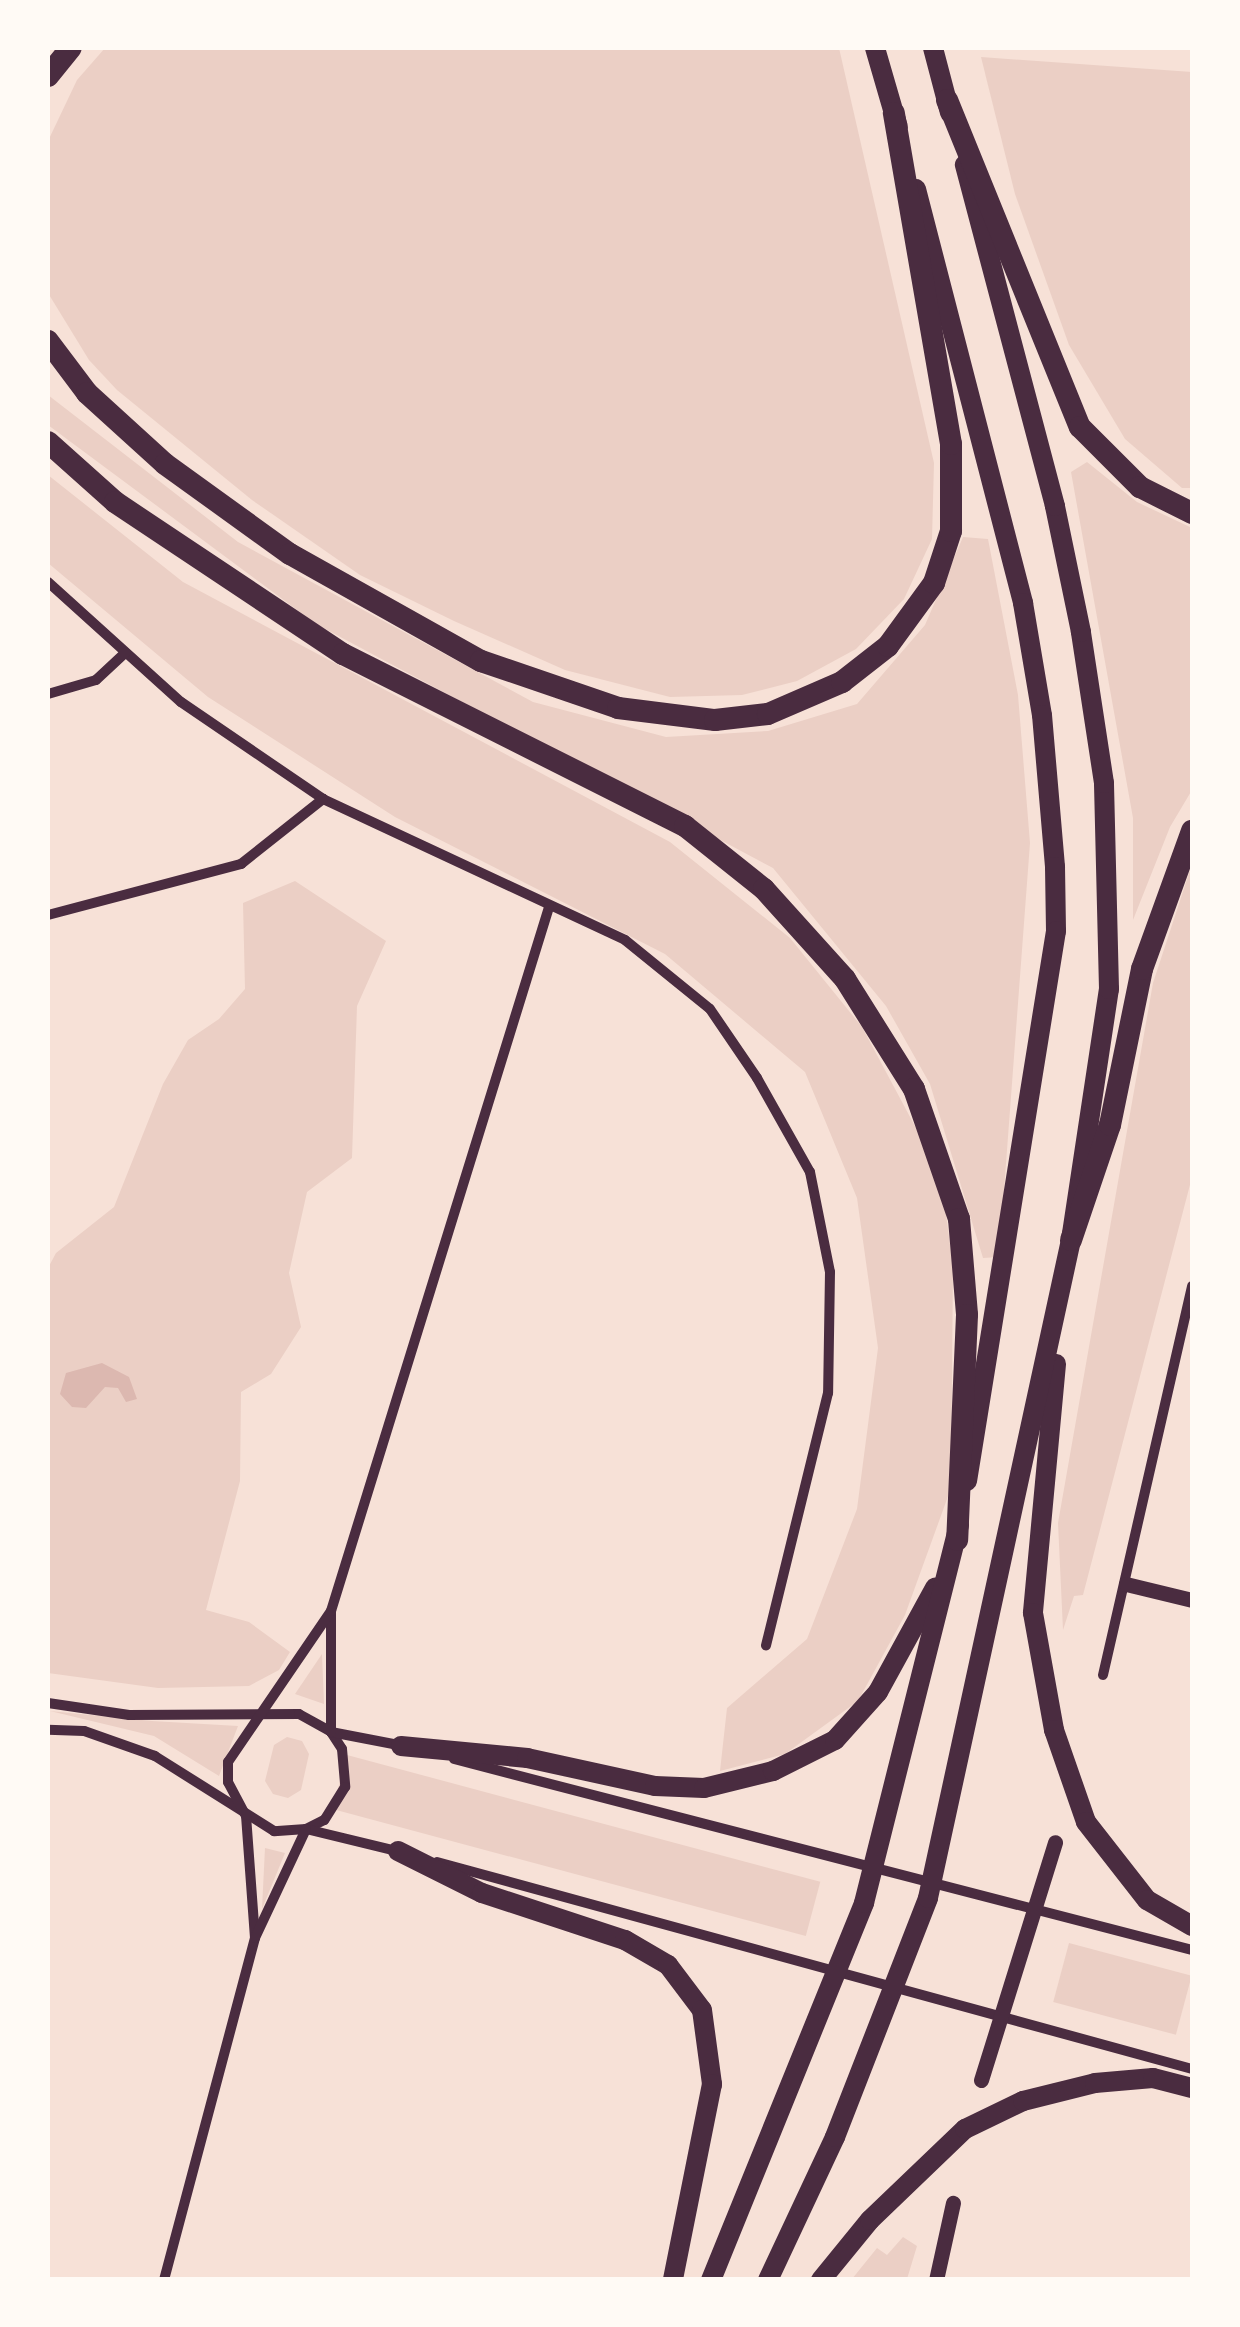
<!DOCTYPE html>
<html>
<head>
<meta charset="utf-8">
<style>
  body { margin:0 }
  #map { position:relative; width:1240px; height:2327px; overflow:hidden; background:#f7e1d7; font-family:Karla,sans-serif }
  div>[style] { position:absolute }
  .green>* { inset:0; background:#ebcfc5; transform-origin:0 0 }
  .water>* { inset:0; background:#dcb8b0 }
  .minor>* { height:10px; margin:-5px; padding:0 5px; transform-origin:5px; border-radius:5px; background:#4a2c40 }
  .tertiary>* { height:15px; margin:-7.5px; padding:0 7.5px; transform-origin:7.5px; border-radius:7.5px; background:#4a2c40 }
  .trunk>* { height:20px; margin:-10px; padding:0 10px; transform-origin:10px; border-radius:10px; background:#4a2c40 }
  .motorway>* { height:22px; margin:-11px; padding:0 11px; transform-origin:11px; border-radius:11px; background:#4a2c40 }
  span { translate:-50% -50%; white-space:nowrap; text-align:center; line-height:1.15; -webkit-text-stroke:9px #fffaf5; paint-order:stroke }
  .frame { position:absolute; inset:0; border:50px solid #fffaf5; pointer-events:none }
</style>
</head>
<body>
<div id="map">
  <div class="green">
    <i style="clip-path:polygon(105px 48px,839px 48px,934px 463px,932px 539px,904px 599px,856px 649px,797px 681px,742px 695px,670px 697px,565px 670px,454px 621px,360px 575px,252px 500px,117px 390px,89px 360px,48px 293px,48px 141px,77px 80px)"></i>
    <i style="clip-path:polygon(981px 57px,1192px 72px,1192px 488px,1182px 488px,1125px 439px,1069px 345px,1015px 194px)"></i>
    <i style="clip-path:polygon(48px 395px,238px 542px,533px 702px,666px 737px,768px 731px,857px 704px,925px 625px,963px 537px,988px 539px,1018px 695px,1030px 843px,999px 1257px,983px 1258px,930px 1084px,886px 1006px,773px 868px,316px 624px,48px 425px)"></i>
    <i style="clip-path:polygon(1087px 462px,1137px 502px,1192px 528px,1192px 790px,1170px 827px,1133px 920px,1133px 818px,1071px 472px)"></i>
    <i style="clip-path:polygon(48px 475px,183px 582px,670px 842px,790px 938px,862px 1027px,941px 1175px,953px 1268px,951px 1488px,905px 1615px,858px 1701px,785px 1754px,720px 1771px,727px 1708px,807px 1639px,857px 1509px,878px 1348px,857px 1198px,805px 1072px,665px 954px,395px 817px,208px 697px,48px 563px)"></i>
    <i style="clip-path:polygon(1192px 864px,1192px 1177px,1083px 1595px,1074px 1596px,1063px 1630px,1058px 1523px,1153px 983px)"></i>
    <i style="clip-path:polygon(295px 881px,386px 941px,357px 1006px,352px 1158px,307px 1192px,289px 1273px,301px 1327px,271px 1374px,241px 1392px,240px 1481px,206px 1610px,249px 1622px,290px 1652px,279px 1670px,249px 1686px,158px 1688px,48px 1673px,48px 1268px,56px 1253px,114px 1207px,163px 1084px,188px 1040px,219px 1019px,245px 989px,243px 903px)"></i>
    <i style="clip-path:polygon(322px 1654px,324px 1704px,295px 1694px)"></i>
    <i style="clip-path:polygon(50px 1711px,152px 1721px,238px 1726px,219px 1776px,154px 1736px)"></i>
    <i style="clip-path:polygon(287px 1737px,302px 1741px,309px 1754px,301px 1790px,288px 1798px,273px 1794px,265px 1781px,274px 1745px)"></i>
    <i style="left:347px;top:1755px;width:490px;height:56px;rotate:15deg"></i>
    <i style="clip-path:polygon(265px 1848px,285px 1853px,262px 1909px)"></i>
    <i style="left:1069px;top:1943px;width:127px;height:61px;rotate:15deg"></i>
    <i style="clip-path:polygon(903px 2237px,917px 2246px,907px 2279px,852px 2279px,877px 2248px,887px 2255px)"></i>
  </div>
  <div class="water">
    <i style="clip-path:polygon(102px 1363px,129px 1377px,137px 1399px,126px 1402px,118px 1388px,105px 1387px,86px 1408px,72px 1407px,60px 1394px,66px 1373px)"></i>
  </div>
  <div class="minor">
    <i style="left:48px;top:582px;width:179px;rotate:42.1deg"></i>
    <i style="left:181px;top:702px;width:172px;rotate:34.3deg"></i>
    <i style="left:323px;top:799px;width:333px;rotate:25deg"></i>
    <i style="left:625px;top:940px;width:109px;rotate:39.1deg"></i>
    <i style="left:710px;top:1009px;width:83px;rotate:55.7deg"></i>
    <i style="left:757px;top:1078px;width:108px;rotate:60.6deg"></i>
    <i style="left:810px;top:1172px;width:102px;rotate:78.7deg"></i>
    <i style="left:830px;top:1272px;width:121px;rotate:90.9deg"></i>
    <i style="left:828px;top:1393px;width:260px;rotate:103.8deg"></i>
    <i style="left:48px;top:694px;width:50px;rotate:-16.3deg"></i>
    <i style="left:96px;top:680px;width:40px;rotate:-43deg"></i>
    <i style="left:48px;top:915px;width:200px;rotate:-14.8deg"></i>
    <i style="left:241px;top:864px;width:105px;rotate:-38.4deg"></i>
    <i style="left:1103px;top:1675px;width:399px;rotate:-77.1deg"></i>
    <i style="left:48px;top:1703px;width:82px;rotate:8.4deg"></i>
    <i style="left:129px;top:1715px;width:170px;rotate:-0.3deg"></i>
    <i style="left:299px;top:1714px;width:37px;rotate:29deg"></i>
    <i style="left:331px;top:1732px;width:20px;rotate:57deg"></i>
    <i style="left:342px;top:1749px;width:38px;rotate:85deg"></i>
    <i style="left:345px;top:1787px;width:39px;rotate:122deg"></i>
    <i style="left:324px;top:1820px;width:20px;rotate:153deg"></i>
    <i style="left:306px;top:1829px;width:32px;rotate:176deg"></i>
    <i style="left:274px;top:1831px;width:141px;rotate:-147.8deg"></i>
    <i style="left:155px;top:1756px;width:75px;rotate:-160.6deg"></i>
    <i style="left:84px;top:1731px;width:36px;rotate:-178deg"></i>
    <i style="left:331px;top:1732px;width:74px;rotate:10.9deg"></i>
    <i style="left:331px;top:1732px;width:120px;rotate:-90deg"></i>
    <i style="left:454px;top:1759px;width:762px;rotate:14.51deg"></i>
    <i style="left:306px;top:1829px;width:98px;rotate:13.6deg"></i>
    <i style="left:437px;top:1862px;width:783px;rotate:15.33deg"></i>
    <i style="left:255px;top:1938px;width:122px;rotate:-94.2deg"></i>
    <i style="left:246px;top:1816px;width:38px;rotate:-118deg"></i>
    <i style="left:228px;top:1782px;width:20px;rotate:-90deg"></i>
    <i style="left:228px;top:1762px;width:183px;rotate:-55.7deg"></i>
    <i style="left:331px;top:1611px;width:737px;rotate:-72.79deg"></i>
    <i style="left:164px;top:2280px;width:354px;rotate:-75.1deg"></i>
    <i style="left:255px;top:1938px;width:120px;rotate:-64.9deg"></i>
  </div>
  <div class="tertiary">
    <i style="left:1126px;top:1584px;width:68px;rotate:13.6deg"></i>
    <i style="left:981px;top:2080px;width:249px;rotate:-72.7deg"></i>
    <i style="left:936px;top:2280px;width:79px;rotate:-77.6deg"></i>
  </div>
  <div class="trunk">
    <i style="left:875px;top:48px;width:82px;rotate:73.8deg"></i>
    <i style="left:933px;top:48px;width:67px;rotate:75.3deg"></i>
    <i style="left:916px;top:189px;width:428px;rotate:75.5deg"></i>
    <i style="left:1023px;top:603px;width:114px;rotate:80.4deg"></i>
    <i style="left:1042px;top:715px;width:153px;rotate:85.1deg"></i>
    <i style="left:1055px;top:867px;width:64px;rotate:89.1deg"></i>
    <i style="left:1056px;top:931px;width:557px;rotate:99.19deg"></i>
    <i style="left:1056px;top:1364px;width:250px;rotate:95.3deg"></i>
    <i style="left:1033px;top:1613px;width:119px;rotate:79.8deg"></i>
    <i style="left:1054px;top:1730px;width:97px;rotate:70.8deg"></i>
    <i style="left:1086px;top:1822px;width:99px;rotate:52deg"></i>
    <i style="left:1147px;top:1900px;width:52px;rotate:30deg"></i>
    <i style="left:401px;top:1746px;width:127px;rotate:5.4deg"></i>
    <i style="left:527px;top:1758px;width:131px;rotate:12.3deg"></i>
    <i style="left:655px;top:1786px;width:49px;rotate:2.3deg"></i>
    <i style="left:704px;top:1788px;width:71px;rotate:-13.8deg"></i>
    <i style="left:773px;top:1771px;width:69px;rotate:-26.6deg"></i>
    <i style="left:835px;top:1740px;width:64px;rotate:-48.1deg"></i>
    <i style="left:878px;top:1692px;width:119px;rotate:-61.3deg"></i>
    <i style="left:398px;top:1851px;width:94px;rotate:26.6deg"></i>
    <i style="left:482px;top:1893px;width:151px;rotate:18.2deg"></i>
    <i style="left:625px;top:1940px;width:50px;rotate:30.2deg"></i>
    <i style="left:668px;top:1965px;width:56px;rotate:52.9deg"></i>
    <i style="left:702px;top:2010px;width:75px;rotate:82.3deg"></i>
    <i style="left:712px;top:2084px;width:200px;rotate:101.3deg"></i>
    <i style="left:711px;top:2280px;width:407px;rotate:-67.9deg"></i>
    <i style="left:864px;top:1903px;width:390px;rotate:-75.9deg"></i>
    <i style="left:768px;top:2280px;width:158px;rotate:-64.9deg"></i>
    <i style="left:835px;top:2137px;width:256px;rotate:-68.7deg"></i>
    <i style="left:928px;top:1898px;width:673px;rotate:-77.74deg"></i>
    <i style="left:1071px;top:1240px;width:254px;rotate:-81.4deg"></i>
    <i style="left:1109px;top:989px;width:206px;rotate:-91.4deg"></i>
    <i style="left:1104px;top:783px;width:153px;rotate:-98.7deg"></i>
    <i style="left:1081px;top:632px;width:129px;rotate:-101.7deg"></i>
    <i style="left:1055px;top:506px;width:353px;rotate:-104.8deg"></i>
    <i style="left:821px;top:2280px;width:77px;rotate:-50.8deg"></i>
    <i style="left:870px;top:2220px;width:132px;rotate:-43.8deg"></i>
    <i style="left:965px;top:2129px;width:64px;rotate:-25.8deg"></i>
    <i style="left:1023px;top:2101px;width:74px;rotate:-14deg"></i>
    <i style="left:1095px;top:2083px;width:58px;rotate:-4.9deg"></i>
    <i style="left:1153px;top:2078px;width:40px;rotate:14.4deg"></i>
  </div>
  <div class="motorway">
    <i style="left:48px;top:76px;width:36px;rotate:-51deg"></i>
    <i style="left:947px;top:100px;width:353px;rotate:67.9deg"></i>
    <i style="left:1080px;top:427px;width:85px;rotate:45deg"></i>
    <i style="left:1140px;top:487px;width:58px;rotate:26.6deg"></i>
    <i style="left:48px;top:341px;width:65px;rotate:53.1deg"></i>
    <i style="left:87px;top:393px;width:105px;rotate:42.3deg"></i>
    <i style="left:165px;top:464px;width:154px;rotate:35.8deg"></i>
    <i style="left:290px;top:554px;width:219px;rotate:29.3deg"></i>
    <i style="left:481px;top:661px;width:145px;rotate:18.9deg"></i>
    <i style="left:618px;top:708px;width:98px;rotate:7.1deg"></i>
    <i style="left:715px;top:720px;width:53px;rotate:-6.5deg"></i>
    <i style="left:768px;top:714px;width:81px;rotate:-23.4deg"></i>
    <i style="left:842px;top:682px;width:58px;rotate:-38deg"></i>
    <i style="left:888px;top:646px;width:78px;rotate:-53.9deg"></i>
    <i style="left:934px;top:583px;width:55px;rotate:-71.9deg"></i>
    <i style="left:951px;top:531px;width:87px;rotate:-90deg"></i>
    <i style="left:951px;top:444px;width:336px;rotate:-99.8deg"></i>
    <i style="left:48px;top:442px;width:90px;rotate:41.8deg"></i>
    <i style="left:115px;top:502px;width:274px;rotate:33.7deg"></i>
    <i style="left:343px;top:654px;width:383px;rotate:26.7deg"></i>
    <i style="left:685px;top:826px;width:101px;rotate:38.6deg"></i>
    <i style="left:764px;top:889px;width:121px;rotate:48deg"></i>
    <i style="left:845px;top:979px;width:130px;rotate:57.9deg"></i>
    <i style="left:914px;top:1089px;width:138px;rotate:70.9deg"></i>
    <i style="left:959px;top:1219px;width:96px;rotate:85.2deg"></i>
    <i style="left:967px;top:1315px;width:225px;rotate:92.5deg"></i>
    <i style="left:1071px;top:1240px;width:121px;rotate:-71.3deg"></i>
    <i style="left:1110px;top:1125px;width:159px;rotate:-78.4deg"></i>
    <i style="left:1142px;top:969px;width:147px;rotate:-70.1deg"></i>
  </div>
  <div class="frame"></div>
</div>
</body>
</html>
